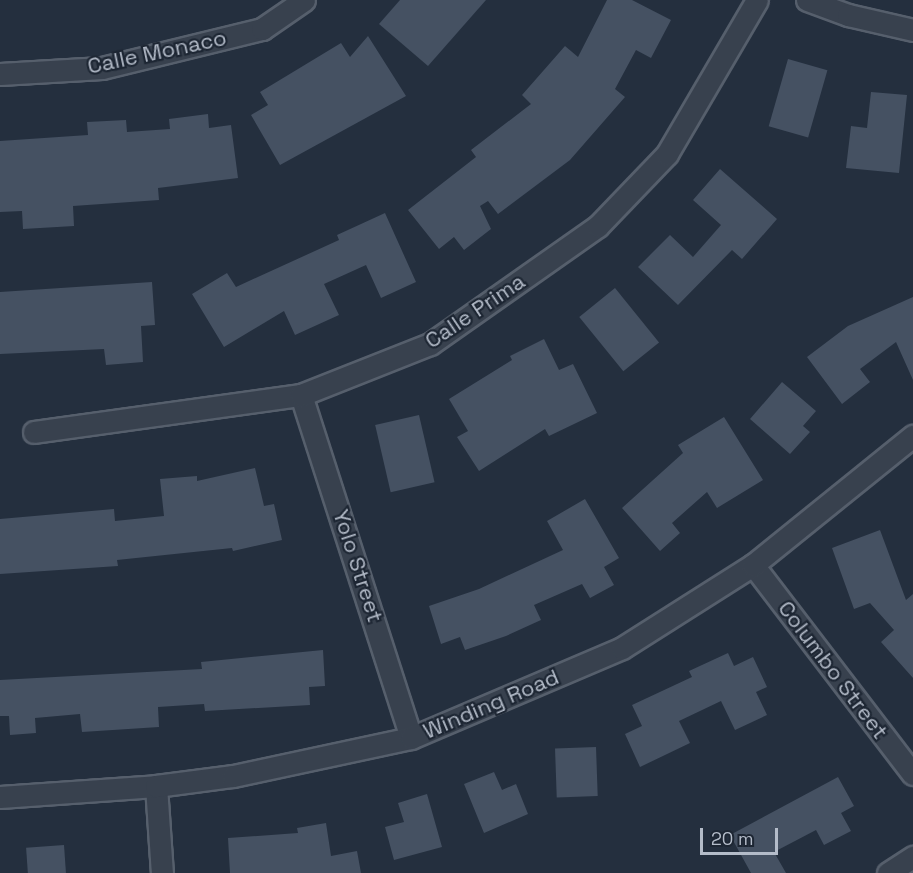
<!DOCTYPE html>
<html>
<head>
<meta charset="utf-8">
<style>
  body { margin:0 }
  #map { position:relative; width:913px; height:873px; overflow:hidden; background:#242f3e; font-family:"Space Grotesk",sans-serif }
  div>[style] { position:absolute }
  .building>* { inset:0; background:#455162; transform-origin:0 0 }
  .roads { filter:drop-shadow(2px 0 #565f6c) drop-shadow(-2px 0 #565f6c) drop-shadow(0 2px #565f6c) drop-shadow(0 -2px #565f6c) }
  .minor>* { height:21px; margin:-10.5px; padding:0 10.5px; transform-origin:10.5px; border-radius:10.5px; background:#38414e }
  span { translate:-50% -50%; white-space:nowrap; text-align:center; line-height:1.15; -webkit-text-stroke:4.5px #1d2633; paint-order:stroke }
  .street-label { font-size:22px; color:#b4bcc9 }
  .scale { position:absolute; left:700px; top:828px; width:78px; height:27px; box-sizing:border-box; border:3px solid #b4bcc9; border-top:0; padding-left:8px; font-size:18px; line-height:21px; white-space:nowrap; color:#b4bcc9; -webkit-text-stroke:4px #1d2633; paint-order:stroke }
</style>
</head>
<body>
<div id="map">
  <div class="building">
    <i style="clip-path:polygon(400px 0,486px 0,428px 66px,379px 24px)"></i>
    <i style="clip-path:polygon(607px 0,632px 0,671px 20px,651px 58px,636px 50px,615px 89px,625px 97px,570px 160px,498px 214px,488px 201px,480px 206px,491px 229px,464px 250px,454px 237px,439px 249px,408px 210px,476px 157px,471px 150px,531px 104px,522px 95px,565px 46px,578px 57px)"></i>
    <i style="clip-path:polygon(368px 36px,406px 96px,280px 165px,251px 115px,268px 105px,260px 92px,341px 43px,350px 57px)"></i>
    <i style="left:788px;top:59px;width:41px;height:70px;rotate:16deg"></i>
    <i style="clip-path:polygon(871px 92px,907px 95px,899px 173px,846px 168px,851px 126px,867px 128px)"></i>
    <i style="clip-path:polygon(208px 114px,209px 128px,231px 125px,238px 178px,158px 188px,159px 200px,73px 206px,74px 226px,23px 229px,22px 211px,0 212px,0 141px,88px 135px,87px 122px,126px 120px,127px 132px,170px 129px,169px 119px)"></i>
    <i style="clip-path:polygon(720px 169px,777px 219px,742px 259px,732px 250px,678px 305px,638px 267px,670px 235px,693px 257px,721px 225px,693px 200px)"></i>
    <i style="clip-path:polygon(385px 213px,416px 282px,381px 298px,366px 265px,324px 284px,339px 315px,295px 335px,284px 311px,224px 347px,192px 294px,227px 273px,236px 287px,339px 240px,337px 235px)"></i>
    <i style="clip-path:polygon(152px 282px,155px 325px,141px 326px,143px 362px,106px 365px,104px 349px,0 354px,0 292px)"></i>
    <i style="left:615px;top:288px;width:70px;height:46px;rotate:51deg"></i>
    <i style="clip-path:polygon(913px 297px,913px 380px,896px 342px,860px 369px,870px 382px,842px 404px,807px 357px,848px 326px)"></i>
    <i style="clip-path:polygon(544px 339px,559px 370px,573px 364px,597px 413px,549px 436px,545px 429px,479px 471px,457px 437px,468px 431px,449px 399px,512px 360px,510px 356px)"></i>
    <i style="clip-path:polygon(782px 382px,816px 411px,803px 426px,810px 432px,790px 454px,750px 419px)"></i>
    <i style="left:419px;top:415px;width:69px;height:45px;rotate:77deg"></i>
    <i style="clip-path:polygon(724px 417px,763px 480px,717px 508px,707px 492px,672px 523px,680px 533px,660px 551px,622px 508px,683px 453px,678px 445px)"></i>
    <i style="clip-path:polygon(255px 468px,264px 506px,274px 504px,282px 540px,233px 551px,232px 548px,117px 560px,118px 566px,0 574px,0 519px,114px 509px,115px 521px,164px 516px,160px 479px,197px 476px,197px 481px)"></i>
    <i style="clip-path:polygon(585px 499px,619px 558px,604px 567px,614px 585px,590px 598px,582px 584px,534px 605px,541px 620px,506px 636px,465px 650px,460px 637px,441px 644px,429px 606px,479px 589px,563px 550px,547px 521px)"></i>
    <i style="clip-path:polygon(880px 530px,906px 600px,913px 594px,913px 678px,881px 642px,894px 630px,870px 603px,854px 609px,832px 548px)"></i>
    <i style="clip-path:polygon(323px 650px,325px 686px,309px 687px,310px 705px,205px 711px,204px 704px,158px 707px,159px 727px,82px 732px,80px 714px,35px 718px,36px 733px,10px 735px,9px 716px,0 716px,0 680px,202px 669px,201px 662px)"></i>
    <i style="clip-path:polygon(728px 653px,734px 666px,753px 657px,767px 687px,756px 692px,767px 715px,735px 730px,721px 701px,679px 721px,690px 743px,640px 767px,625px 734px,642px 726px,632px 705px,692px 677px,689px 671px)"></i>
    <i style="left:596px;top:747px;width:49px;height:41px;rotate:88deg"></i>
    <i style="clip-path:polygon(494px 772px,502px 790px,516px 784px,528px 814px,484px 833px,464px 784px)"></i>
    <i style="clip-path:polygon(838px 777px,854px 806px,841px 813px,851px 831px,824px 845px,816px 830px,774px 852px,786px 873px,751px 873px,730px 835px)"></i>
    <i style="clip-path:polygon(427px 794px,442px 847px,394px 860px,385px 827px,404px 822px,398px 803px)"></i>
    <i style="clip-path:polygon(326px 823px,331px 856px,357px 851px,361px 873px,230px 873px,228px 838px,298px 833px,297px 828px)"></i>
    <i style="left:64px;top:845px;width:28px;height:38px;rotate:86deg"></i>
  </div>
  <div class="roads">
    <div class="minor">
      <i style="left:807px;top:0;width:44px;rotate:20.1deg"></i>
      <i style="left:848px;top:15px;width:67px;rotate:13deg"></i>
      <i style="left:0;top:74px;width:102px;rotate:-3.4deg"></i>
      <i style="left:102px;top:68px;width:165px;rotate:-13.7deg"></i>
      <i style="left:262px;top:29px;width:51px;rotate:-34.6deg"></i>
      <i style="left:301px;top:395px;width:360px;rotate:72.2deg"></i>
      <i style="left:34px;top:432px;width:270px;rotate:-7.9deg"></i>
      <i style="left:301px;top:395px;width:139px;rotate:-21.6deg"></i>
      <i style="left:430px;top:344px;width:205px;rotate:-35.1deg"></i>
      <i style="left:598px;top:226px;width:100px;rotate:-46.2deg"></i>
      <i style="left:667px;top:154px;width:178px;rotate:-59.7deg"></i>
      <i style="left:753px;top:565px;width:263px;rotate:52.6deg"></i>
      <i style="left:156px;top:786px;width:87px;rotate:86.1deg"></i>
      <i style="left:0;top:797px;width:156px;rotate:-4deg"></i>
      <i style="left:156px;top:786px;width:78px;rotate:-7.4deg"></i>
      <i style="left:233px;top:776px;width:182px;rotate:-12.1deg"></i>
      <i style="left:411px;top:738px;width:229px;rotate:-23.1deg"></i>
      <i style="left:622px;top:648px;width:155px;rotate:-32.4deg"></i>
      <i style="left:753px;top:565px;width:206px;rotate:-38.9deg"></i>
      <i style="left:888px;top:873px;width:30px;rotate:-33deg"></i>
    </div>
  </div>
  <div class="street-label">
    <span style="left:157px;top:52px;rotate:-12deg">Calle Monaco</span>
    <span style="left:475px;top:311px;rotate:-34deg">Calle Prima</span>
    <span style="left:358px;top:566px;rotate:72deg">Yolo Street</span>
    <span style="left:833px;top:670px;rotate:53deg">Columbo Street</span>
    <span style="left:491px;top:704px;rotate:-23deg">Winding Road</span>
  </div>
  <div class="scale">20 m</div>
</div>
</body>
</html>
